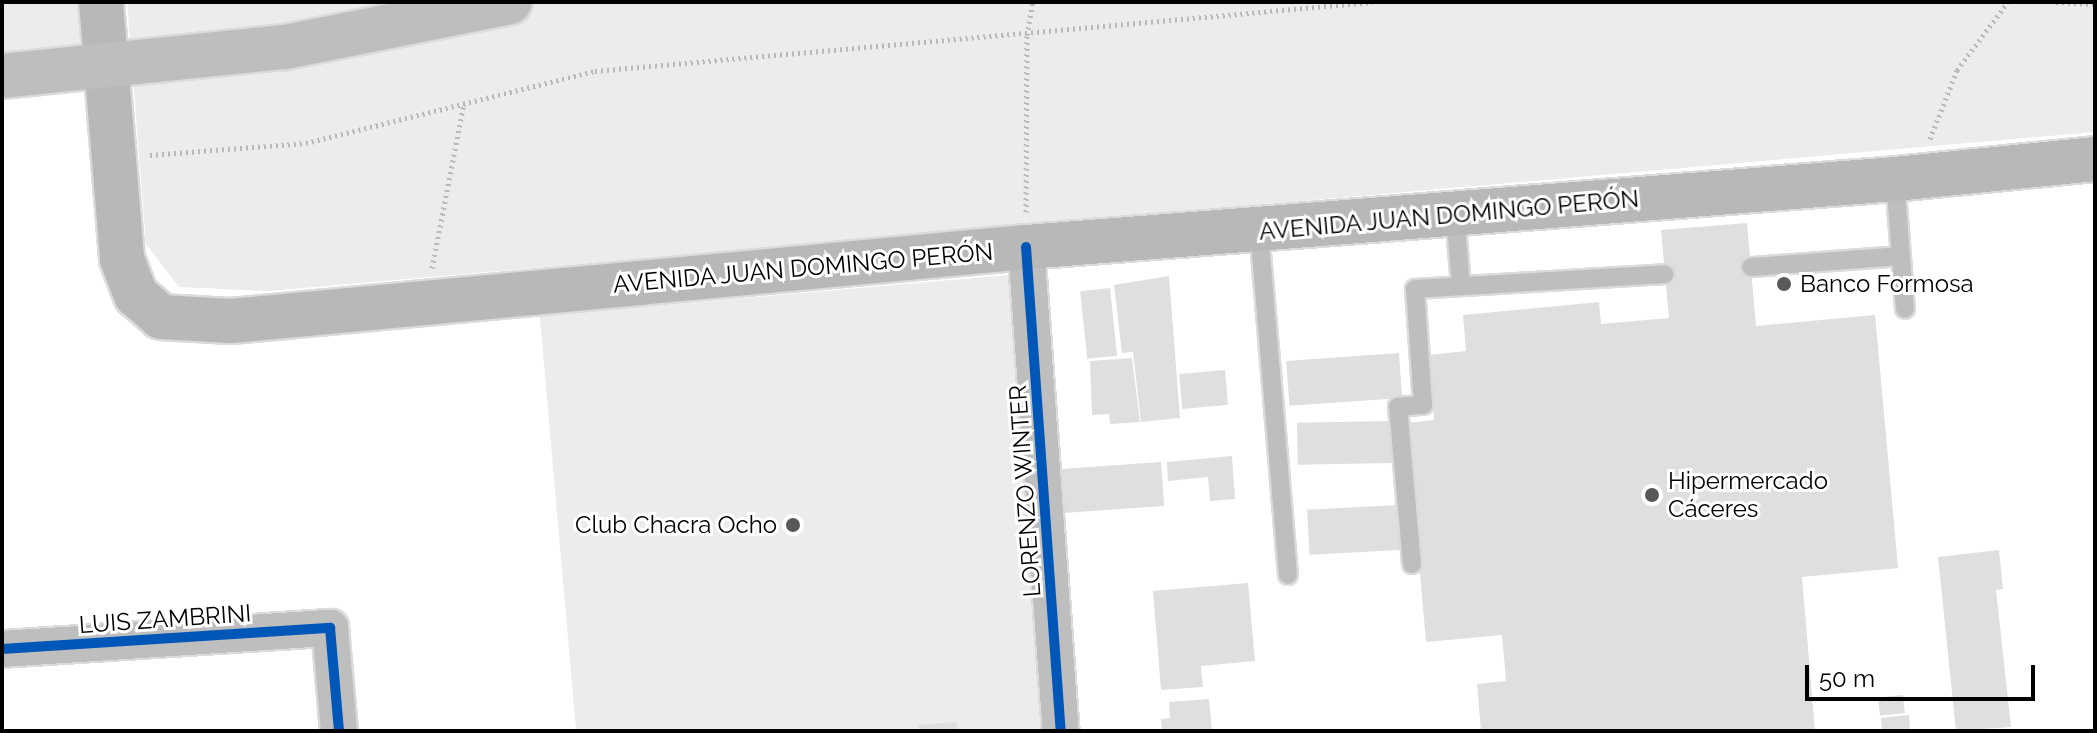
<!DOCTYPE html>
<html>
<head>
<meta charset="utf-8">
<style>
  body { margin:0 }
  #map { position:relative; width:2097px; height:733px; overflow:hidden; background:#fff; font-family:Raleway,sans-serif }
  div>[style] { position:absolute }
  .green>* { inset:0; background:#ececec; transform-origin:0 0 }
  .building>* { inset:0; background:#dfdfdf; transform-origin:0 0 }
  .path>* { height:5px; margin-top:-2.5px; transform-origin:0; background:repeating-linear-gradient(90deg,#b9b9b9 0 2px,transparent 0 6px) }
  .roads { filter:drop-shadow(2px 0 #dbdbdb) drop-shadow(-2px 0 #dbdbdb) drop-shadow(0 2px #dbdbdb) drop-shadow(0 -2px #dbdbdb) }
  .lane>* { height:18px; margin:-9px; padding:0 9px; transform-origin:9px; border-radius:9px; background:#bebebe }
  .street>* { height:36px; margin:-18px; padding:0 18px; transform-origin:18px; border-radius:18px; background:#bebebe }
  .secondary>* { height:44px; margin:-22px; padding:0 22px; transform-origin:22px; border-radius:22px; background:#b8b8b8 }
  .primary>* { height:44px; margin:-22px; padding:0 22px; transform-origin:22px; border-radius:22px; background:#bebebe }
  .cycleway>* { height:10px; margin:-5px; padding:0 5px; transform-origin:5px; border-radius:5px; background:#0057b8 }
  .dots>* { width:22px; height:22px; translate:-50% -50%; box-sizing:border-box; border:4px solid #fff; border-radius:50% }
  span { translate:-50% -50%; white-space:nowrap; text-align:center; line-height:1.15; -webkit-text-stroke:6px #fff; paint-order:stroke }
  .street-label { font-size:24px; color:#000 }
  .poi-label { font-size:24px; color:#000 }
  .left { translate:0 -50%; text-align:left }
  .right { translate:-100% -50%; text-align:right }
  .frame { position:absolute; inset:0; border:4px solid #000; pointer-events:none }
  .scale { position:absolute; left:1805px; top:665px; width:230px; height:36px; box-sizing:border-box; border:4px solid #000; border-top:0; padding-left:10px; font-size:24px; line-height:28px; white-space:nowrap; color:#000; -webkit-text-stroke:6px #fff; paint-order:stroke }
</style>
</head>
<body>
<div id="map">
  <div class="green">
    <i style="clip-path:polygon(2px 2px,87px 2px,87px 46px,2px 57px)"></i>
    <i style="clip-path:polygon(127px 2px,2095px 2px,2095px 132px,269px 291px,179px 287px,146px 244px)"></i>
    <i style="left:1008px;top:275px;width:457px;height:470px;rotate:85deg"></i>
  </div>
  <div class="building">
    <i style="clip-path:polygon(1747px 223px,1756px 326px,1875px 315px,1898px 568px,1802px 577px,1815px 731px,1481px 731px,1477px 684px,1506px 681px,1502px 635px,1426px 642px,1407px 423px,1434px 420px,1428px 355px,1466px 351px,1463px 315px,1599px 302px,1601px 324px,1669px 318px,1661px 230px)"></i>
    <i style="clip-path:polygon(1169px 276px,1180px 418px,1141px 422px,1133px 352px,1122px 353px,1114px 285px)"></i>
    <i style="left:1110px;top:288px;width:68px;height:30px;rotate:84deg"></i>
    <i style="left:1399px;top:353px;width:45px;height:113px;rotate:86deg"></i>
    <i style="clip-path:polygon(1132px 358px,1140px 422px,1110px 424px,1109px 414px,1092px 415px,1090px 361px)"></i>
    <i style="left:1225px;top:370px;width:35px;height:46px;rotate:85deg"></i>
    <i style="left:1392px;top:421px;width:42px;height:95px;rotate:89deg"></i>
    <i style="clip-path:polygon(1232px 456px,1235px 499px,1210px 501px,1208px 477px,1168px 481px,1167px 462px)"></i>
    <i style="left:1161px;top:462px;width:44px;height:104px;rotate:86deg"></i>
    <i style="left:1398px;top:505px;width:45px;height:91px;rotate:87deg"></i>
    <i style="clip-path:polygon(1999px 550px,2003px 589px,1996px 590px,2011px 727px,1956px 731px,1938px 557px)"></i>
    <i style="clip-path:polygon(1248px 583px,1255px 661px,1201px 666px,1203px 687px,1161px 690px,1153px 591px)"></i>
    <i style="left:1903px;top:695px;width:18px;height:25px;rotate:84deg"></i>
    <i style="clip-path:polygon(1209px 699px,1212px 731px,1162px 731px,1161px 719px,1170px 718px,1169px 702px)"></i>
    <i style="clip-path:polygon(1909px 715px,1910px 731px,1882px 731px,1881px 718px)"></i>
    <i style="clip-path:polygon(957px 722px,958px 731px,918px 731px,918px 725px)"></i>
  </div>
  <div class="path">
    <i style="left:2056px;top:2px;width:39px;rotate:3deg"></i>
    <i style="left:1930px;top:139px;width:74px;rotate:-68.6deg"></i>
    <i style="left:1957px;top:70px;width:85px;rotate:-53.1deg"></i>
    <i style="left:150px;top:155px;width:156px;rotate:-4.4deg"></i>
    <i style="left:306px;top:143px;width:298px;rotate:-14deg"></i>
    <i style="left:595px;top:71px;width:781px;rotate:-5.07deg"></i>
    <i style="left:1026px;top:212px;width:177px;rotate:-89.7deg"></i>
    <i style="left:1027px;top:35px;width:34px;rotate:-80deg"></i>
    <i style="left:432px;top:268px;width:167px;rotate:-79deg"></i>
  </div>
  <div class="roads">
    <div class="lane">
      <i style="left:1895px;top:179px;width:130px;rotate:85.6deg"></i>
      <i style="left:1455px;top:214px;width:71px;rotate:85.2deg"></i>
      <i style="left:1259px;top:230px;width:346px;rotate:85.2deg"></i>
      <i style="left:1751px;top:267px;width:149px;rotate:-4.2deg"></i>
      <i style="left:1412px;top:564px;width:158px;rotate:-95.1deg"></i>
      <i style="left:1398px;top:407px;width:25px;rotate:-5deg"></i>
      <i style="left:1423px;top:405px;width:116px;rotate:-93.9deg"></i>
      <i style="left:1415px;top:289px;width:250px;rotate:-3.4deg"></i>
    </div>
    <div class="street">
      <i style="left:1026px;top:247px;width:485px;rotate:85.9deg"></i>
      <i style="left:2px;top:649px;width:329px;rotate:-3.7deg"></i>
      <i style="left:330px;top:628px;width:103px;rotate:85deg"></i>
    </div>
    <div class="secondary">
      <i style="left:101px;top:2px;width:258px;rotate:85.3deg"></i>
      <i style="left:122px;top:259px;width:39px;rotate:69deg"></i>
      <i style="left:136px;top:295px;width:33px;rotate:41deg"></i>
      <i style="left:161px;top:317px;width:70px;rotate:3.3deg"></i>
      <i style="left:231px;top:321px;width:798px;rotate:-5.32deg"></i>
      <i style="left:1026px;top:247px;width:872px;rotate:-4.47deg"></i>
      <i style="left:1895px;top:179px;width:201px;rotate:-5.7deg"></i>
    </div>
    <div class="primary">
      <i style="left:2px;top:76px;width:284px;rotate:-5.9deg"></i>
      <i style="left:285px;top:47px;width:229px;rotate:-11.3deg"></i>
    </div>
  </div>
  <div class="cycleway">
    <i style="left:1026px;top:247px;width:485px;rotate:85.9deg"></i>
    <i style="left:2px;top:649px;width:329px;rotate:-3.7deg"></i>
    <i style="left:330px;top:628px;width:103px;rotate:85deg"></i>
  </div>
  <div class="dots">
    <i style="left:1784px;top:284px;background:#595959"></i>
    <i style="left:1652px;top:495px;background:#595959"></i>
    <i style="left:793px;top:525px;background:#595959"></i>
  </div>
  <div class="street-label">
    <span style="left:1449px;top:215px;rotate:-5deg">AVENIDA JUAN DOMINGO PERÓN</span>
    <span style="left:803px;top:268px;rotate:-5deg">AVENIDA JUAN DOMINGO PERÓN</span>
    <span style="left:1025px;top:491px;rotate:-94deg">LORENZO WINTER</span>
    <span style="left:165px;top:619px;rotate:-4deg">LUIS ZAMBRINI</span>
  </div>
  <div class="poi-label">
    <span class="left" style="left:1800px;top:284px">Banco Formosa</span>
    <span class="left" style="left:1668px;top:495px">Hipermercado<br>Cáceres</span>
    <span class="right" style="left:777px;top:525px">Club Chacra Ocho</span>
  </div>
  <div class="frame"></div>
  <div class="scale">50 m</div>
</div>
</body>
</html>
